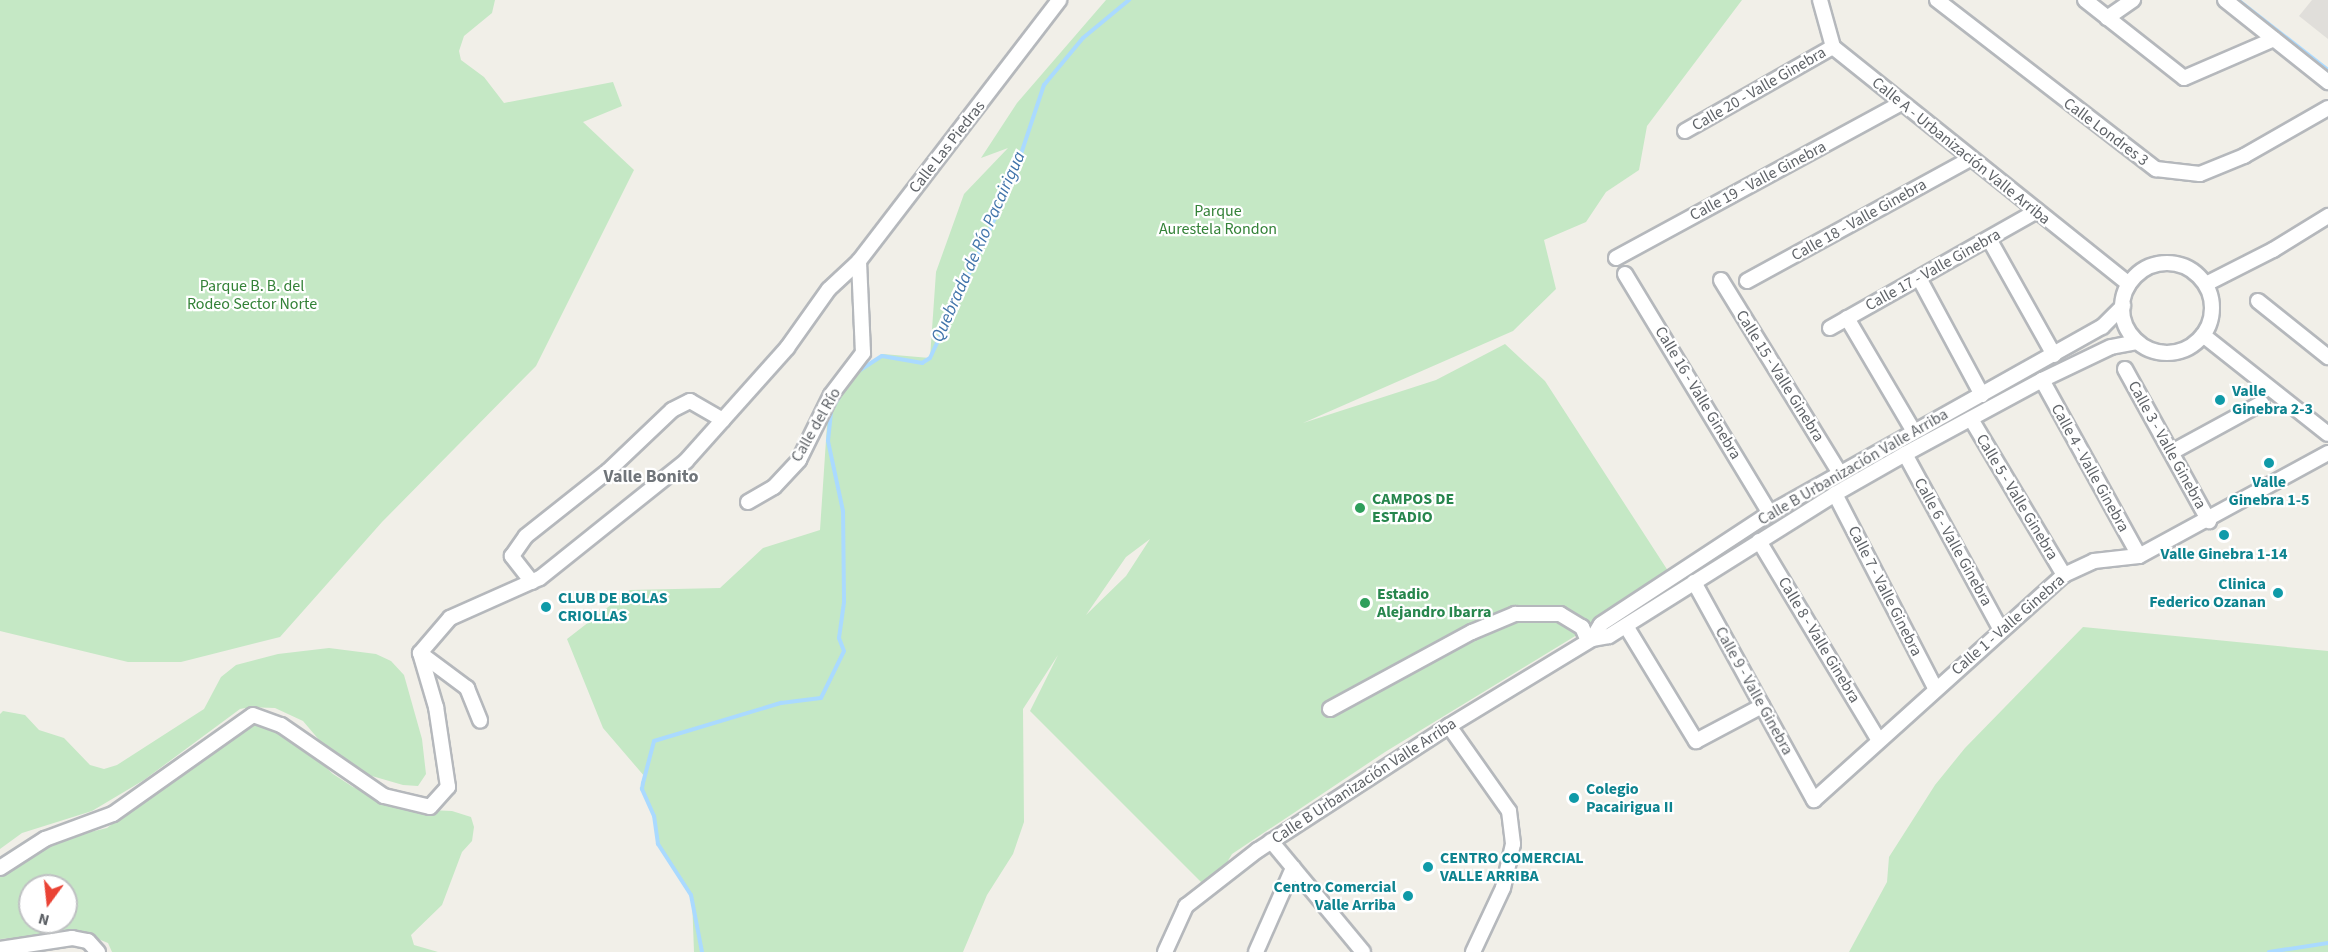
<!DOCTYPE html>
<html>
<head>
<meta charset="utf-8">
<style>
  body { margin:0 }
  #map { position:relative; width:2328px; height:952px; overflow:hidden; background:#f1efe8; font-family:"Source Sans 3",sans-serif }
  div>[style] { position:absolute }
  .industrial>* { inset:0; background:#e0deda }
  .green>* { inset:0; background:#c5e8c5 }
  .stream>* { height:4px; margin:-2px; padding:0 2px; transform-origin:2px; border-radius:2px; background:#aadaff }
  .roads { filter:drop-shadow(2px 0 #b5b8bc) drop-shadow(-2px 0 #b5b8bc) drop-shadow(0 2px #b5b8bc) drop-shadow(0 -2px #b5b8bc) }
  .street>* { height:14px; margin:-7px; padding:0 7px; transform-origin:7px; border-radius:7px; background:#fff }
  .street>.ring { margin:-7px; padding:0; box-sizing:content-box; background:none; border:14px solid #fff; border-radius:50% }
  .dots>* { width:16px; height:16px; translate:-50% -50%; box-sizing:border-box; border:3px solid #fff; border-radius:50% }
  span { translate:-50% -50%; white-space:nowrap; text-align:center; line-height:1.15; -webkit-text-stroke:4.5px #fff; paint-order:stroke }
  .street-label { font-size:16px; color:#5f6368 }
  .park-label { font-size:16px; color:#348238 }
  .culture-label { font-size:16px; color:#0d838f; font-weight:700 }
  .left { translate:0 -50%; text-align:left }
  .right { translate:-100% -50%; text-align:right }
  .leisure-label { font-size:16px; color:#27864d; font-weight:700 }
  .water-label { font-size:18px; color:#4174aa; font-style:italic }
  .neighbourhood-label { font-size:18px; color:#70757a; font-weight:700 }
  .north { position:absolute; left:18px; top:874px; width:60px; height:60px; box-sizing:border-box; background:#fff; border:2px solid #bfc1c3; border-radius:50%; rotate:195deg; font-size:16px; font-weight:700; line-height:24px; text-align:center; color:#5f6368 }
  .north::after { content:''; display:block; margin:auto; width:21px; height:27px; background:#ea4335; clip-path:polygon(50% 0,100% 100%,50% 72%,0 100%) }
</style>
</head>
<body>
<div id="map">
  <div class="industrial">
    <i style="clip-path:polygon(2312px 0,2328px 0,2328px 39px,2299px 16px)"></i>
  </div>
  <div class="green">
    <i style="clip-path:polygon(0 0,495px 0,492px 13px,464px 36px,459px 51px,461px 60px,484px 77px,504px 103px,613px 82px,622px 106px,583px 122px,634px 170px,536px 366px,382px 522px,280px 637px,181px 662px,128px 662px,0 631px)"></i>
    <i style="clip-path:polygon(evenodd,1106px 0,1742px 0,1647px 126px,1639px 170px,1606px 192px,1586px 222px,1544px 240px,1556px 289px,1513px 331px,1303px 423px,1436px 380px,1505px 344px,1545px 381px,1672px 577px,1385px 752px,1232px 854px,1210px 891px,1030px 711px,1058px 655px,1023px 709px,1024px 822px,1013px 854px,987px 895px,963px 952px,694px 952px,692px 898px,658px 844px,654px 816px,642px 789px,645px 777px,603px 728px,567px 639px,630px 590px,720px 588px,763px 548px,820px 530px,828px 410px,849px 375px,883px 354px,930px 358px,936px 272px,964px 194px,1008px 148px,981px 158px,1017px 103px,1106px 0,1150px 539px,1126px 576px,1086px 615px,1126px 557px,1150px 539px)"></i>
    <i style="clip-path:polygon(2083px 627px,2328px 651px,2328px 952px,1849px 952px,1887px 882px,1889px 857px,1935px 785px,1965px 748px)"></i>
    <i style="clip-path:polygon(329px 648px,376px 654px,391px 661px,404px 675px,422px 739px,426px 774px,418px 786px,403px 785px,358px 772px,331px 754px,303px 721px,275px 708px,251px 707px,240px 709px,144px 780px,92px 811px,22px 833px,0 849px,0 714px,3px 711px,25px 715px,39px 730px,64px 738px,90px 765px,104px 769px,117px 765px,204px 709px,221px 677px,236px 665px,278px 654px)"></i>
    <i style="clip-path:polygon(evenodd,263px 720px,281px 725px,333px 774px,353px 787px,406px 809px,452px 811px,471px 817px,474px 827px,472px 841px,462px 852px,442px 905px,411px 935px,414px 945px,438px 952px,112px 952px,108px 943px,86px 934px,0 939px,0 868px,44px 843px,107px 828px,185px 767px,235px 732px,263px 720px,30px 886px,66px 886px,66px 922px,30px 922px,30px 886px)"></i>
  </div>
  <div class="stream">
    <i style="left:2238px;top:0;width:114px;rotate:37.9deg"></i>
    <i style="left:854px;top:374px;width:33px;rotate:-33deg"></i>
    <i style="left:882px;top:356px;width:41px;rotate:9.9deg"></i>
    <i style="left:922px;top:363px;width:9px;rotate:-32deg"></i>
    <i style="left:930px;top:358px;width:195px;rotate:-65.1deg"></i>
    <i style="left:1012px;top:181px;width:101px;rotate:-71.6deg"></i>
    <i style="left:1044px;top:85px;width:61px;rotate:-50.3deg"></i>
    <i style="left:1083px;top:38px;width:60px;rotate:-39.6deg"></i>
    <i style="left:702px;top:952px;width:58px;rotate:-100.9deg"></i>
    <i style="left:691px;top:895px;width:61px;rotate:-122.9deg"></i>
    <i style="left:658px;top:844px;width:28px;rotate:-98deg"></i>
    <i style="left:654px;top:816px;width:30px;rotate:-114deg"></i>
    <i style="left:642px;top:789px;width:6px;rotate:-81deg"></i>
    <i style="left:643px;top:783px;width:43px;rotate:-75.3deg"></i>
    <i style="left:654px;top:741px;width:133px;rotate:-16.7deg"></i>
    <i style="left:781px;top:703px;width:40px;rotate:-7.1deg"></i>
    <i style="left:821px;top:698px;width:52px;rotate:-63.9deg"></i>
    <i style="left:844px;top:651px;width:14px;rotate:-111deg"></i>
    <i style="left:839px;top:638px;width:37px;rotate:-82deg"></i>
    <i style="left:844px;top:601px;width:90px;rotate:-90.6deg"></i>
    <i style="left:843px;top:511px;width:72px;rotate:-102.1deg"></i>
    <i style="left:828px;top:441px;width:30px;rotate:-84deg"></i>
    <i style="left:831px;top:411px;width:24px;rotate:-60deg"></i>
    <i style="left:2269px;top:952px;width:60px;rotate:-8.7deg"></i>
  </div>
  <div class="roads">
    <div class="street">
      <i style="left:1820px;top:0;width:49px;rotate:74.5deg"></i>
      <i style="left:1833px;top:47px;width:379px;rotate:38.7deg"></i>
      <i style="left:1937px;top:0;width:277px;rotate:37.7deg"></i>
      <i style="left:2156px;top:169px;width:44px;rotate:6.5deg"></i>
      <i style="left:2200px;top:174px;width:48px;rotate:-22.2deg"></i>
      <i style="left:2244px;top:156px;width:97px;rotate:-29.7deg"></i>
      <i style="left:2085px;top:0;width:126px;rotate:38.2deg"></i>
      <i style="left:2184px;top:78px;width:98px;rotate:-23.4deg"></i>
      <i style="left:2225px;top:0;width:132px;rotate:38.5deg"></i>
      <i style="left:2107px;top:18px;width:32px;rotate:-35deg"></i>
      <i style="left:1685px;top:131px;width:170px;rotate:-29.6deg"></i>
      <i style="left:1989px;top:239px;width:133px;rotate:60.7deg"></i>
      <i style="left:1616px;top:258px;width:323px;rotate:-28.5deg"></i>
      <i class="ring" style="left:2122px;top:263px;width:76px;height:76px"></i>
      <i style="left:1625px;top:274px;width:280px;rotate:58.8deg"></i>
      <i style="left:1919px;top:278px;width:133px;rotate:61.7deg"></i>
      <i style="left:1721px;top:280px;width:225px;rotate:58.4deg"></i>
      <i style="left:1747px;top:281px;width:254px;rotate:-28.7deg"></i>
      <i style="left:2206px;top:284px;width:75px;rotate:-26.9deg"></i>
      <i style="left:2273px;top:250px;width:65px;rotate:-31.7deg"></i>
      <i style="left:2258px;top:301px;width:90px;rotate:38.7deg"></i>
      <i style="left:1847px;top:318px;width:130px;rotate:59.5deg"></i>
      <i style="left:1830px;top:328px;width:238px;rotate:-29.5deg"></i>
      <i style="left:2203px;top:335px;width:159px;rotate:38.4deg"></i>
      <i style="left:2125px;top:369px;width:174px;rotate:61.1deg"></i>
      <i style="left:2042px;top:380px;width:201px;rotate:61.1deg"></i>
      <i style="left:1971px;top:419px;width:182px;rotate:59.2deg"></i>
      <i style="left:2172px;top:452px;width:102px;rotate:-28.6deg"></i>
      <i style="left:1905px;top:454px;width:200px;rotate:61.4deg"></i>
      <i style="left:1835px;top:494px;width:218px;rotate:62.7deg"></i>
      <i style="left:748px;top:502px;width:30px;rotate:-30deg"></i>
      <i style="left:774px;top:487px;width:37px;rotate:-47deg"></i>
      <i style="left:799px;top:460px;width:72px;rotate:-63.8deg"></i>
      <i style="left:831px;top:395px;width:53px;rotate:-52.7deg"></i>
      <i style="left:863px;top:353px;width:92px;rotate:-92.5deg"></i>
      <i style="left:1759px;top:541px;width:231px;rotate:59deg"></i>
      <i style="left:532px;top:582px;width:33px;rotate:-128deg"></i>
      <i style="left:512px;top:556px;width:24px;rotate:-55deg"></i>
      <i style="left:526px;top:536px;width:105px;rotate:-38.4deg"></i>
      <i style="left:608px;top:471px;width:88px;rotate:-43.6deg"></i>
      <i style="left:672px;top:410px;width:20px;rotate:-27deg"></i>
      <i style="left:690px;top:401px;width:38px;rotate:30deg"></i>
      <i style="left:1694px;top:582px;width:249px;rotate:61.2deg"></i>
      <i style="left:1814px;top:800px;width:336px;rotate:-42deg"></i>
      <i style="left:2064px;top:575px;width:33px;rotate:-25deg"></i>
      <i style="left:2094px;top:561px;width:45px;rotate:-6.3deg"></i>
      <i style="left:2139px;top:556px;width:215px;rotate:-28.6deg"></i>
      <i style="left:1626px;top:626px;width:135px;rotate:58.7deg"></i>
      <i style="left:1696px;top:741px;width:75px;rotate:-27.9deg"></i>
      <i style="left:1592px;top:639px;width:17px;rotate:-59deg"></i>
      <i style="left:1601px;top:624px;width:202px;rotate:-33.3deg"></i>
      <i style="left:1770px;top:513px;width:381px;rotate:-29.3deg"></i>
      <i style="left:2102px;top:327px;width:30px;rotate:-45deg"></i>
      <i style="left:420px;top:653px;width:46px;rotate:-49.4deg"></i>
      <i style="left:450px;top:618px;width:98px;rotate:-24deg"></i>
      <i style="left:540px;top:578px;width:187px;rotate:-38.7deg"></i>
      <i style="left:686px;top:461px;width:152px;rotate:-48.2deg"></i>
      <i style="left:787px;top:348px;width:72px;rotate:-54.6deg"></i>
      <i style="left:829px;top:289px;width:41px;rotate:-43deg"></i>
      <i style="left:859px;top:261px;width:329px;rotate:-52.5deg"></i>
      <i style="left:420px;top:653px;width:59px;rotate:36.7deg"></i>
      <i style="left:467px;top:688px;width:35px;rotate:68deg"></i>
      <i style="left:1330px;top:709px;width:162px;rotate:-28.5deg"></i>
      <i style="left:1472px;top:632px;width:47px;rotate:-22.7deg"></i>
      <i style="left:1515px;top:614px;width:45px"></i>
      <i style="left:1560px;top:614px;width:26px;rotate:31deg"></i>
      <i style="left:1582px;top:627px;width:15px;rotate:67deg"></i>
      <i style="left:1449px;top:726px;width:104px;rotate:54.8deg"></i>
      <i style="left:1509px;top:811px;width:33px;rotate:83deg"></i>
      <i style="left:1513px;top:844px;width:45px;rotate:102.8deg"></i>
      <i style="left:1503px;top:888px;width:71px;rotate:115.1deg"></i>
      <i style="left:1271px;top:841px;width:144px;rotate:50.3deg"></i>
      <i style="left:0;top:868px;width:54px;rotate:-32.8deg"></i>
      <i style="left:45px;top:839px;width:72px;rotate:-20.2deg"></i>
      <i style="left:113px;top:814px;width:171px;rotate:-35.3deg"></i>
      <i style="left:253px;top:715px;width:30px;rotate:20deg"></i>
      <i style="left:281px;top:725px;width:125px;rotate:34.6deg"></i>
      <i style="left:384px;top:796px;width:47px;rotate:13.4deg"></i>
      <i style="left:430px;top:807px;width:27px;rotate:-48deg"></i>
      <i style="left:448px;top:787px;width:81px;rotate:-98.5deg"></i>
      <i style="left:436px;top:707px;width:56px;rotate:-106.5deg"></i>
      <i style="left:0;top:949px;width:73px;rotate:-8.7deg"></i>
      <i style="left:72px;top:938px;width:16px;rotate:11deg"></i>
      <i style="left:88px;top:941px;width:15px;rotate:48deg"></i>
      <i style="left:1165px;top:952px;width:51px;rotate:-65.5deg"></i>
      <i style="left:1186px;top:906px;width:91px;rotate:-37.9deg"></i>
      <i style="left:1258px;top:850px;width:228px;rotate:-33deg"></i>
      <i style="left:1449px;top:726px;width:167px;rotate:-31.3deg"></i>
      <i style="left:1592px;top:639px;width:17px;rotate:-10deg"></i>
      <i style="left:1609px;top:636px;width:267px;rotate:-32.1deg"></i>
      <i style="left:1835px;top:494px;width:81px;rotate:-29.7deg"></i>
      <i style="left:1905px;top:454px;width:156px;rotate:-28.4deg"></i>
      <i style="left:2042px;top:380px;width:76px;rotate:-25.6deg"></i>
      <i style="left:2111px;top:347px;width:26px;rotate:-11deg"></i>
      <i style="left:1256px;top:952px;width:92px;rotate:-66.2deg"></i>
    </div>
  </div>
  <div class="dots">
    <i style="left:2220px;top:400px;background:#0f9aa8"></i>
    <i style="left:2269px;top:463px;background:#0f9aa8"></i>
    <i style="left:1360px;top:508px;background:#2e9e5b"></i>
    <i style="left:2224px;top:535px;background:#0f9aa8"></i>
    <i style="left:2278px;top:593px;background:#0f9aa8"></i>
    <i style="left:1365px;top:603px;background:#2e9e5b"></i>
    <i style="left:546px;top:607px;background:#0f9aa8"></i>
    <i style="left:1574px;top:798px;background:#0f9aa8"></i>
    <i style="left:1428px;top:867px;background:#0f9aa8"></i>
    <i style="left:1408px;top:896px;background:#0f9aa8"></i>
  </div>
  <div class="street-label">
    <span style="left:1759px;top:89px;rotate:-30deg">Calle 20 - Valle Ginebra</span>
    <span style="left:2106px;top:132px;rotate:37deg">Calle Londres 3</span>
    <span style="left:947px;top:147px;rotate:-52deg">Calle Las Piedras</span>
    <span style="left:1961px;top:151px;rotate:39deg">Calle A - Urbanización Valle Arriba</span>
    <span style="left:1758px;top:181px;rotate:-28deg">Calle 19 - Valle Ginebra</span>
    <span style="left:1859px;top:220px;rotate:-29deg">Calle 18 - Valle Ginebra</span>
    <span style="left:1933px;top:270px;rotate:-29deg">Calle 17 - Valle Ginebra</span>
    <span style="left:1780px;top:376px;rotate:58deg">Calle 15 - Valle Ginebra</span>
    <span style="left:1698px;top:393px;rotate:59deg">Calle 16 - Valle Ginebra</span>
    <span style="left:816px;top:425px;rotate:-60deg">Calle del Río</span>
    <span style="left:2167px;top:445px;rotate:61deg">Calle 3 - Valle Ginebra</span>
    <span style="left:1853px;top:467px;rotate:-30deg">Calle B Urbanización Valle Arriba</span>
    <span style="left:2090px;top:468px;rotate:61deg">Calle 4 - Valle Ginebra</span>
    <span style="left:2017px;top:497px;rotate:59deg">Calle 5 - Valle Ginebra</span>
    <span style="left:1953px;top:542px;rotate:61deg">Calle 6 - Valle Ginebra</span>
    <span style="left:1885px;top:591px;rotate:63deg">Calle 7 - Valle Ginebra</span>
    <span style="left:2008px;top:625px;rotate:-41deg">Calle 1 - Valle Ginebra</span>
    <span style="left:1819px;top:640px;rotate:59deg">Calle 8 - Valle Ginebra</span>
    <span style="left:1754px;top:691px;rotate:61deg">Calle 9 - Valle Ginebra</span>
    <span style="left:1364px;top:781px;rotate:-33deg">Calle B Urbanización Valle Arriba</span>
  </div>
  <div class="park-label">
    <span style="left:1218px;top:220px">Parque<br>Aurestela Rondon</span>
    <span style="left:252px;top:295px">Parque B. B. del<br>Rodeo Sector Norte</span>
  </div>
  <div class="culture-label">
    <span class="left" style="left:2232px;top:400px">Valle<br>Ginebra 2-3</span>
    <span style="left:2269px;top:491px">Valle<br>Ginebra 1-5</span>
    <span style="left:2224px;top:554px">Valle Ginebra 1-14</span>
    <span class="right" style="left:2266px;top:593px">Clinica<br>Federico Ozanan</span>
    <span class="left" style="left:558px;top:607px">CLUB DE BOLAS<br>CRIOLLAS</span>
    <span class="left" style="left:1586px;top:798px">Colegio<br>Pacairigua II</span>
    <span class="left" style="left:1440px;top:867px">CENTRO COMERCIAL<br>VALLE ARRIBA</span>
    <span class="right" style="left:1396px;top:896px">Centro Comercial<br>Valle Arriba</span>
  </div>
  <div class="leisure-label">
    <span class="left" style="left:1372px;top:508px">CAMPOS DE<br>ESTADIO</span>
    <span class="left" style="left:1377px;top:603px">Estadio<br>Alejandro Ibarra</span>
  </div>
  <div class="water-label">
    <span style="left:979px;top:247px;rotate:-66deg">Quebrada de Río Pacairigua</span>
  </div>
  <div class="neighbourhood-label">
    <span style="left:651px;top:477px">Valle Bonito</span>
  </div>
  <div class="north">N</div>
</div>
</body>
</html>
